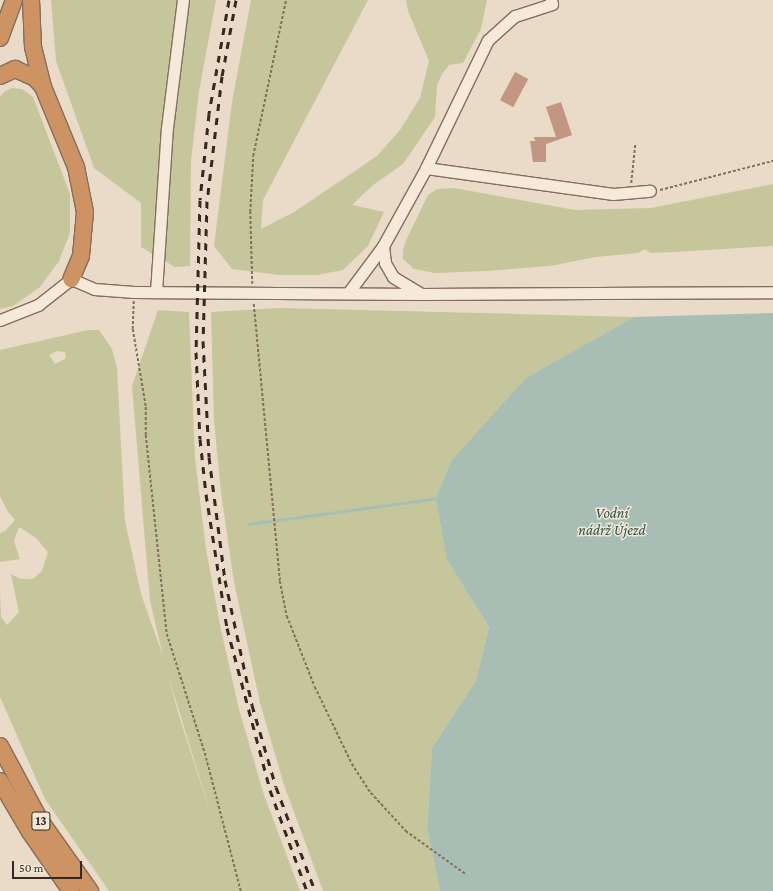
<!DOCTYPE html>
<html>
<head>
<meta charset="utf-8">
<style>
  body { margin:0 }
  #map { position:relative; width:773px; height:891px; overflow:hidden; background:#e9dbc7; font-family:"Crimson Pro",serif }
  div>[style] { position:absolute }
  .green>* { inset:0; background:#c6c69c }
  .water>* { inset:0; background:#a8beb5 }
  .stream>* { height:3px; margin:-1.5px; padding:0 1.5px; transform-origin:1.5px; border-radius:1.5px; background:#a8beb5 }
  .building>* { inset:0; background:#c39681; transform-origin:0 0 }
  .path>* { height:1.5px; margin-top:-0.75px; transform-origin:0; background:repeating-linear-gradient(90deg,#836e5e 0 3px,transparent 0 5px) }
  .roads { filter:drop-shadow(1px 0 #836e5e) drop-shadow(-1px 0 #836e5e) drop-shadow(0 1px #836e5e) drop-shadow(0 -1px #836e5e) }
  .minor>* { height:11px; margin:-5.5px; padding:0 5.5px; transform-origin:5.5px; border-radius:5.5px; background:#f5ead9 }
  .highway>* { height:16px; margin:-8px; padding:0 8px; transform-origin:8px; border-radius:8px; background:#ce9362 }
  .rail>* { height:3px; margin-top:-1.5px; transform-origin:0; background:repeating-linear-gradient(90deg,#352820 0 7px,transparent 0 14px) }
  span { translate:-50% -50%; white-space:nowrap; text-align:center; line-height:1.15; -webkit-text-stroke:3px #f1e7d6; paint-order:stroke }
  .shield-label span { padding:1px 3px; background:#f1e7d6; border:1px solid; border-radius:3px; -webkit-text-stroke-width:0 }
  .shield-label { font-size:13px; color:#352820; font-weight:700 }
  .water-label { font-size:15px; color:#31534d; font-style:italic }
  .scale { position:absolute; left:12px; top:861px; width:70px; height:18px; box-sizing:border-box; border:2px solid #352820; border-top:0; padding-left:5px; font-size:12px; line-height:14px; white-space:nowrap; color:#352820; -webkit-text-stroke:3px #f1e7d6; paint-order:stroke }
</style>
</head>
<body>
<div id="map">
  <div class="green">
    <i style="clip-path:polygon(51px 0,216px 0,199px 91px,191px 161px,190px 266px,175px 267px,141px 247px,141px 203px,94px 168px,56px 61px)"></i>
    <i style="clip-path:polygon(251px 0,368px 0,263px 200px,261px 229px,294px 212px,361px 167px,378px 155px,400px 130px,420px 98px,429px 61px,408px 11px,406px 0,487px 0,481px 29px,463px 63px,449px 65px,442px 74px,437px 85px,435px 117px,403px 164px,373px 185px,352px 205px,384px 212px,368px 246px,343px 270px,317px 275px,279px 275px,232px 269px,214px 246px,232px 102px)"></i>
    <i style="clip-path:polygon(12px 88px,22px 89px,33px 97px,70px 194px,70px 233px,59px 261px,40px 287px,13px 306px,0 309px,0 97px,4px 92px)"></i>
    <i style="clip-path:polygon(773px 184px,773px 246px,675px 252px,650px 253px,645px 249px,638px 253px,596px 257px,550px 266px,487px 271px,435px 273px,414px 269px,403px 259px,403px 249px,408px 236px,428px 195px,437px 189px,454px 188px,575px 210px,651px 208px)"></i>
    <i style="clip-path:polygon(280px 308px,634px 317px,527px 377px,447px 560px,489px 627px,476px 680px,432px 748px,427px 828px,440px 891px,323px 891px,284px 785px,260px 703px,234px 582px,221px 493px,214px 421px,211px 312px)"></i>
    <i style="clip-path:polygon(evenodd,158px 310px,189px 312px,195px 458px,206px 549px,221px 630px,239px 709px,263px 792px,300px 891px,235px 891px,232px 882px,235px 891px,109px 891px,45px 799px,0 697px,0 590px,1px 617px,7px 625px,19px 612px,11px 574px,21px 579px,33px 579px,42px 571px,48px 552px,36px 538px,19px 527px,14px 541px,20px 559px,0 562px,0 533px,5px 531px,15px 520px,8px 512px,0 496px,0 350px,88px 330px,99px 330px,112px 349px,117px 368px,125px 521px,141px 594px,163px 656px,150px 601px,132px 386px,158px 310px,57px 351px,65px 352px,66px 358px,55px 364px,49px 355px,57px 351px,158px 310px,168px 675px,212px 818px,179px 716px,168px 675px)"></i>
  </div>
  <div class="water">
    <i style="clip-path:polygon(773px 313px,773px 891px,440px 891px,427px 828px,432px 748px,476px 680px,489px 627px,447px 560px,436px 498px,452px 460px,527px 377px,634px 317px)"></i>
  </div>
  <div class="stream">
    <i style="left:249px;top:524px;width:193px;rotate:-7.8deg"></i>
  </div>
  <div class="building">
    <i style="left:515px;top:72px;width:15px;height:32px;rotate:28deg"></i>
    <i style="clip-path:polygon(561px 102px,572px 135px,546px 144px,546px 162px,533px 162px,530px 141px,535px 141px,534px 137px,556px 137px,546px 107px)"></i>
  </div>
  <div class="path">
    <i style="left:631px;top:183px;width:38px;rotate:-84deg"></i>
    <i style="left:660px;top:190px;width:117px;rotate:-14.4deg"></i>
    <i style="left:252px;top:284px;width:72px;rotate:-91.6deg"></i>
    <i style="left:250px;top:212px;width:56px;rotate:-86.9deg"></i>
    <i style="left:253px;top:156px;width:159px;rotate:-78.1deg"></i>
    <i style="left:134px;top:301px;width:28px;rotate:92deg"></i>
    <i style="left:133px;top:329px;width:79px;rotate:80.5deg"></i>
    <i style="left:146px;top:407px;width:28px;rotate:90deg"></i>
    <i style="left:146px;top:435px;width:200px;rotate:84deg"></i>
    <i style="left:167px;top:634px;width:125px;rotate:72.3deg"></i>
    <i style="left:205px;top:753px;width:143px;rotate:75.4deg"></i>
    <i style="left:254px;top:304px;width:278px;rotate:84.6deg"></i>
    <i style="left:280px;top:581px;width:36px;rotate:79deg"></i>
    <i style="left:287px;top:616px;width:76px;rotate:68.5deg"></i>
    <i style="left:315px;top:687px;width:85px;rotate:64.3deg"></i>
    <i style="left:352px;top:764px;width:35px;rotate:57deg"></i>
    <i style="left:371px;top:793px;width:52px;rotate:47.4deg"></i>
    <i style="left:406px;top:831px;width:75px;rotate:35.8deg"></i>
  </div>
  <div class="roads">
    <div class="minor">
      <i style="left:426px;top:168px;width:189px;rotate:7.9deg"></i>
      <i style="left:613px;top:194px;width:37px;rotate:-5deg"></i>
      <i style="left:383px;top:246px;width:89px;rotate:-61.1deg"></i>
      <i style="left:426px;top:168px;width:142px;rotate:-64.2deg"></i>
      <i style="left:488px;top:40px;width:36px;rotate:-42deg"></i>
      <i style="left:515px;top:16px;width:39px;rotate:-18deg"></i>
      <i style="left:552px;top:4px;width:4px;rotate:-104deg"></i>
      <i style="left:156px;top:292px;width:164px;rotate:-86.2deg"></i>
      <i style="left:167px;top:128px;width:129px;rotate:-82.9deg"></i>
      <i style="left:348px;top:293px;width:59px;rotate:-53.3deg"></i>
      <i style="left:383px;top:246px;width:17px;rotate:83deg"></i>
      <i style="left:385px;top:263px;width:16px;rotate:60deg"></i>
      <i style="left:393px;top:277px;width:33px;rotate:31deg"></i>
      <i style="left:0;top:320px;width:41px;rotate:-21.5deg"></i>
      <i style="left:38px;top:305px;width:42px;rotate:-38.2deg"></i>
      <i style="left:71px;top:279px;width:25px;rotate:23deg"></i>
      <i style="left:94px;top:289px;width:40px;rotate:4.3deg"></i>
      <i style="left:134px;top:292px;width:288px;rotate:0.4deg"></i>
      <i style="left:422px;top:294px;width:351px;rotate:-0.3deg"></i>
    </div>
    <div class="highway">
      <i style="left:31px;top:0;width:47px;rotate:87.6deg"></i>
      <i style="left:33px;top:47px;width:41px;rotate:76deg"></i>
      <i style="left:43px;top:87px;width:87px;rotate:67.6deg"></i>
      <i style="left:76px;top:167px;width:46px;rotate:78.7deg"></i>
      <i style="left:85px;top:212px;width:44px;rotate:95.2deg"></i>
      <i style="left:81px;top:256px;width:25px;rotate:113deg"></i>
      <i style="left:0;top:38px;width:40px;rotate:-69.8deg"></i>
      <i style="left:0;top:76px;width:17px;rotate:-25deg"></i>
      <i style="left:15px;top:69px;width:22px;rotate:24deg"></i>
      <i style="left:35px;top:78px;width:12px;rotate:48deg"></i>
      <i style="left:0;top:746px;width:86px;rotate:61.7deg"></i>
      <i style="left:41px;top:822px;width:85px;rotate:54.6deg"></i>
      <i style="left:0;top:781px;width:59px;rotate:59.5deg"></i>
      <i style="left:30px;top:832px;width:72px;rotate:55.2deg"></i>
    </div>
  </div>
  <div class="rail">
    <i style="left:229px;top:0;width:116px;rotate:100deg"></i>
    <i style="left:209px;top:114px;width:86px;rotate:96deg"></i>
    <i style="left:200px;top:200px;width:152px;rotate:91.5deg"></i>
    <i style="left:196px;top:352px;width:87px;rotate:87.4deg"></i>
    <i style="left:200px;top:439px;width:55px;rotate:83.8deg"></i>
    <i style="left:206px;top:494px;width:136px;rotate:81.1deg"></i>
    <i style="left:227px;top:628px;width:168px;rotate:75.1deg"></i>
    <i style="left:270px;top:790px;width:108px;rotate:69.9deg"></i>
    <i style="left:236px;top:0;width:77px;rotate:100.4deg"></i>
    <i style="left:222px;top:76px;width:126px;rotate:96.8deg"></i>
    <i style="left:207px;top:201px;width:140px;rotate:91.6deg"></i>
    <i style="left:203px;top:341px;width:116px;rotate:87deg"></i>
    <i style="left:209px;top:457px;width:124px;rotate:82.6deg"></i>
    <i style="left:225px;top:580px;width:128px;rotate:77.8deg"></i>
    <i style="left:252px;top:705px;width:85px;rotate:73.7deg"></i>
    <i style="left:276px;top:787px;width:111px;rotate:69.4deg"></i>
  </div>
  <div class="shield-label">
    <span style="left:41px;top:821px">13</span>
  </div>
  <div class="water-label">
    <span style="left:612px;top:522px">Vodní<br>nádrž Újezd</span>
  </div>
  <div class="scale">50 m</div>
</div>
</body>
</html>
